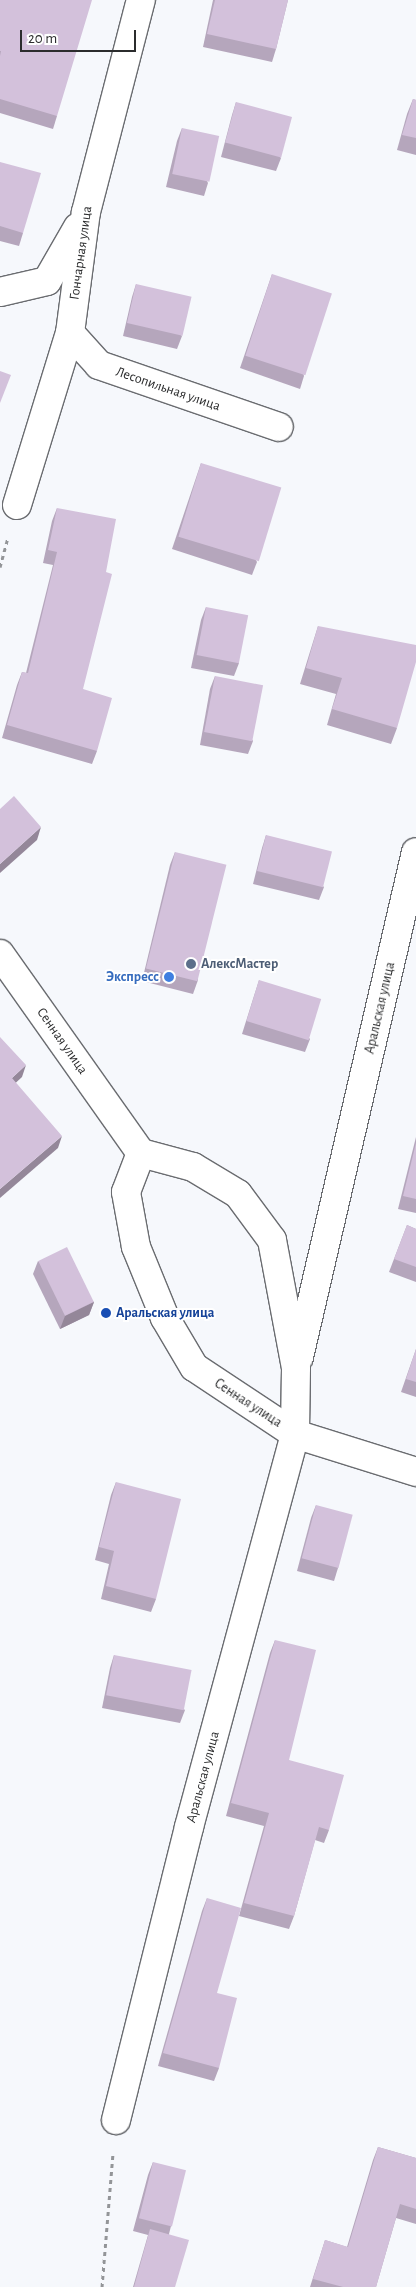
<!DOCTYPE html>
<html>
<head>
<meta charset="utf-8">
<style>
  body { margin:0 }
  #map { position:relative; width:416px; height:2287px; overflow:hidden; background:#f6f8fc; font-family:"Alegreya Sans",sans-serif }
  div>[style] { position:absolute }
  .path>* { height:3px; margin-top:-1.5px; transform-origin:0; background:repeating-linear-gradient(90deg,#939598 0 4px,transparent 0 8px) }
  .roads { filter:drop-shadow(1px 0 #6a6c70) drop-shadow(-1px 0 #6a6c70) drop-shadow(0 1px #6a6c70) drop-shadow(0 -1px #6a6c70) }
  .minor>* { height:28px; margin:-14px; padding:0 14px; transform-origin:14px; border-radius:14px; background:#fff }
  .wall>* { inset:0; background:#b5a6bc }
  .shaded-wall>* { inset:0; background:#948799 }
  .building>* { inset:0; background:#d3c1db; transform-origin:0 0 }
  .dots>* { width:14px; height:14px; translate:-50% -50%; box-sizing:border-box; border:2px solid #fff; border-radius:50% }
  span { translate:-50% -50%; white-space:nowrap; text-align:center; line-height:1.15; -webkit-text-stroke:4px #fff; paint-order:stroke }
  .street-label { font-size:14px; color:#2b2c2d }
  .service-label { font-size:14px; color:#4e5e75; font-weight:700 }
  .left { translate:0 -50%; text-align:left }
  .shop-label { font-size:14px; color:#366cbe; font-weight:700 }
  .right { translate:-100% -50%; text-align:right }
  .transit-label { font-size:14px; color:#164399; font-weight:700 }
  .scale { position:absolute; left:20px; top:30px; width:116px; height:22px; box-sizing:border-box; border:2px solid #2b2c2d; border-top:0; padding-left:6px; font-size:15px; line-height:18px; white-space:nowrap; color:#2b2c2d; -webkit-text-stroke:4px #fff; paint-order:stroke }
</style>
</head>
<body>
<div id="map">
  <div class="path">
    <i style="left:0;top:567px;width:31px;rotate:-75deg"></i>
    <i style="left:102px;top:2287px;width:134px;rotate:-85.3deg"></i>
  </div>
  <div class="roads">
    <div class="minor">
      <i style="left:0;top:292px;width:48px;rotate:-13.2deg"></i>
      <i style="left:47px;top:281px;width:62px;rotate:-60.1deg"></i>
      <i style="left:70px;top:333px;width:43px;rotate:47.8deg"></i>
      <i style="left:99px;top:365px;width:190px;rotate:19deg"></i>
      <i style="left:17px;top:505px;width:180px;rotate:-72.9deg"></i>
      <i style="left:70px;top:333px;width:122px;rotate:-82.5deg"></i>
      <i style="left:86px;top:212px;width:219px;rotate:-75.5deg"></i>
      <i style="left:0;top:954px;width:244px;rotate:54.7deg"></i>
      <i style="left:141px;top:1153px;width:54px;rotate:15.1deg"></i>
      <i style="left:193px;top:1167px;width:52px;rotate:31deg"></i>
      <i style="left:238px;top:1194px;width:57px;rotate:53.5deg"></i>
      <i style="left:272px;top:1240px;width:130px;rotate:79.4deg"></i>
      <i style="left:296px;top:1368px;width:66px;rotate:90.9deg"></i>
      <i style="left:295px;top:1434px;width:121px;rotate:-146.4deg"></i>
      <i style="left:194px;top:1367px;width:57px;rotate:-120.6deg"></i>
      <i style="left:165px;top:1318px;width:77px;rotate:-112.2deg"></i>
      <i style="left:136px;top:1247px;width:56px;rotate:-100.3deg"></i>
      <i style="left:126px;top:1192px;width:42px;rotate:-69deg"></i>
      <i style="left:299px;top:1357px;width:518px;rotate:-76.96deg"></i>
      <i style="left:116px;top:2120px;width:302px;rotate:-76deg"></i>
      <i style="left:189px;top:1827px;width:407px;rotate:-74.9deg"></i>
      <i style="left:295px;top:1434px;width:127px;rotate:17.4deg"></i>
    </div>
  </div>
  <div class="wall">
    <i style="clip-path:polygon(0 0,57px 116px,53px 129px,0 113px)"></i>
    <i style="clip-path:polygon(213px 0,288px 0,276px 49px,272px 62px,203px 47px)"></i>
    <i style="clip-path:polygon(413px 99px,416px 100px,416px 155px,397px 150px,407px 114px)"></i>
    <i style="clip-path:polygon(236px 102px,281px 158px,276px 171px,221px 157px,232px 115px)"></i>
    <i style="clip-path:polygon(182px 128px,208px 183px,204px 196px,166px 187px,177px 141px)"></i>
    <i style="clip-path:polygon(0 162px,23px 233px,19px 246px,0 241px)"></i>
    <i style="clip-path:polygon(272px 274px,304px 376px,300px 389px,240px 368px)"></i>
    <i style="clip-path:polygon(136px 284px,182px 336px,177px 349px,123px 336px,132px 297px)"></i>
    <i style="clip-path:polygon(201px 463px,257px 562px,252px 575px,172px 549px)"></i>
    <i style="clip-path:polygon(57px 508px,83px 689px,97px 751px,92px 764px,2px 738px,17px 685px,22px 672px,26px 673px,53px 565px,43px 563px,52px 521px)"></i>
    <i style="clip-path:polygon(206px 607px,239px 663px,234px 676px,191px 668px,201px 620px)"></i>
    <i style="clip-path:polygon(318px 626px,397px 728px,391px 744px,327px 725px,336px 694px,300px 684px,313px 642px)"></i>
    <i style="clip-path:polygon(215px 676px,253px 741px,248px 754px,200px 745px,210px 689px)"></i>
    <i style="clip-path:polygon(266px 835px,324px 887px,319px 900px,253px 884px,262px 848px)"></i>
    <i style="clip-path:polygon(175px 852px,198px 980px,193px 994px,142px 981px,170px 865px)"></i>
    <i style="clip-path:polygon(259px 980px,310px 1039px,305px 1052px,242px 1034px)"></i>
    <i style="clip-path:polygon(416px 1137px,416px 1213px,398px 1209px)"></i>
    <i style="clip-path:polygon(407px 1225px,416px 1229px,416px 1282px,389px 1272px)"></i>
    <i style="clip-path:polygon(38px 1261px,94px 1302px,89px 1315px,60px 1329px,33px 1274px)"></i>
    <i style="clip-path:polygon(416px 1349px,416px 1397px,401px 1392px)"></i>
    <i style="clip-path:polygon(116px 1482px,156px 1599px,151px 1612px,101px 1599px,109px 1564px,95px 1560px,111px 1495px)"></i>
    <i style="clip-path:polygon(316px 1505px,338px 1568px,334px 1581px,297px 1571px,311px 1518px)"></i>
    <i style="clip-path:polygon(275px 1640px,289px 1760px,329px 1830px,324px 1843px,315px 1840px,294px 1916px,289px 1929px,239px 1916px,264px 1826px,226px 1816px,270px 1653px)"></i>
    <i style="clip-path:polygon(114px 1655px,185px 1710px,180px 1723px,102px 1708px,110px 1668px)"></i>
    <i style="clip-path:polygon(207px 1898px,217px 1993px,219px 2068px,214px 2081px,158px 2066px,202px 1911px)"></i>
    <i style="clip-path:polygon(378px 2147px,416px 2158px,416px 2224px,396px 2218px,376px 2287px,310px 2287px,325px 2240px,347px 2247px,373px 2160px)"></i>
    <i style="clip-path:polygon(153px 2162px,171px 2226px,169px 2234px,175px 2287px,133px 2287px,148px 2235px,133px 2231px,148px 2175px)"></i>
  </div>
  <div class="shaded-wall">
    <i style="clip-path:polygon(41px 827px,37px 840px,0 873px,0 864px)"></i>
    <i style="clip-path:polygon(26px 1065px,22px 1077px,8px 1090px,12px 1078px)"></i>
    <i style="clip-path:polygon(62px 1136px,58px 1148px,0 1198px,0 1189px)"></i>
    <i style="clip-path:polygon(94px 1302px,89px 1315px,60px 1329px,65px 1316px)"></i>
  </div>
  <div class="building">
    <i style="clip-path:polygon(0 0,92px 0,57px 116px,0 99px,0 56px,1px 51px,0 51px)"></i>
    <i style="clip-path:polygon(215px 0,288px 0,276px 49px,207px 34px)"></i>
    <i style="clip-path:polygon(413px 99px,416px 100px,416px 138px,402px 135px)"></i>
    <i style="left:236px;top:102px;width:58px;height:42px;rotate:15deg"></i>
    <i style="left:182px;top:128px;width:38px;height:47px;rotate:12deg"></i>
    <i style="clip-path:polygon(0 162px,41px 173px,23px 233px,0 226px)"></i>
    <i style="left:272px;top:274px;width:63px;height:86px;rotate:18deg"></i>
    <i style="left:136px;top:284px;width:57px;height:40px;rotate:13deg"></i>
    <i style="clip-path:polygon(0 371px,11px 375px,0 403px)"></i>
    <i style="left:201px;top:463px;width:84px;height:77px;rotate:17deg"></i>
    <i style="clip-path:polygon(57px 508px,116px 519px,106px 572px,112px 574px,83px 689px,112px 698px,97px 751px,7px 725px,22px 672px,28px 673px,57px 552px,48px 550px)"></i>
    <i style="left:206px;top:607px;width:43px;height:49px;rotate:11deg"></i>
    <i style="clip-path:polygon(318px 626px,416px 645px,416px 662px,397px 728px,332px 709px,342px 678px,306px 668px)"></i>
    <i style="left:215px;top:676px;width:49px;height:57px;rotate:11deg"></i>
    <i style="clip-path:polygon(14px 796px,41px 827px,0 864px,0 809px)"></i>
    <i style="left:266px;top:835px;width:68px;height:37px;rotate:14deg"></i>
    <i style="left:175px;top:852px;width:53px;height:120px;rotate:14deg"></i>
    <i style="left:259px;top:980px;width:65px;height:43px;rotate:17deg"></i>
    <i style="clip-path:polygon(0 1037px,26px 1065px,12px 1078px,62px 1136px,0 1189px)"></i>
    <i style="clip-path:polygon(416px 1143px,416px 1199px,403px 1196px)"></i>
    <i style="clip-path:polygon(407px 1225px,416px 1229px,416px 1267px,394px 1259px)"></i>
    <i style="left:67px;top:1247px;width:61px;height:32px;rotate:64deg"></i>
    <i style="clip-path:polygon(416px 1349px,416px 1382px,406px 1379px)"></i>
    <i style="clip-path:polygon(116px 1482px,181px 1499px,156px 1599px,106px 1586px,114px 1551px,99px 1547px)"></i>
    <i style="left:316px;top:1505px;width:38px;height:55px;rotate:15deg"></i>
    <i style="clip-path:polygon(275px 1640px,316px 1650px,289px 1760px,344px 1775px,329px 1830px,319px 1827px,294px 1916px,244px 1903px,269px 1813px,231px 1803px)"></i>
    <i style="left:114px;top:1655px;width:79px;height:41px;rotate:11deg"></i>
    <i style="clip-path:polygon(207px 1898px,241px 1908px,217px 1993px,237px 1998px,219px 2068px,163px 2053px)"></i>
    <i style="clip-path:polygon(378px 2147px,416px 2158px,416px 2209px,400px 2204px,376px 2287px,343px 2287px,313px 2279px,325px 2240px,348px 2247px)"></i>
    <i style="left:153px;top:2162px;width:34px;height:58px;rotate:14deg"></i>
    <i style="clip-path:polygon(150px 2229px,189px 2240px,175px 2287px,134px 2287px)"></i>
  </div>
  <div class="dots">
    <i style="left:191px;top:964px;background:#5c6f8a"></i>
    <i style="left:169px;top:977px;background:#3f7fe0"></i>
    <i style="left:106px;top:1313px;background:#1a4fb4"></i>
  </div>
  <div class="street-label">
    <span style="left:81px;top:253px;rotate:-82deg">Гончарная улица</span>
    <span style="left:168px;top:389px;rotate:19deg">Лесопильная улица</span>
    <span style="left:380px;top:1008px;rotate:-77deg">Аральская улица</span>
    <span style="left:62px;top:1041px;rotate:55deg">Сенная улица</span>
    <span style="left:248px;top:1403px;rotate:33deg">Сенная улица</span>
    <span style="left:203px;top:1777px;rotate:-75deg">Аральская улица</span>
  </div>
  <div class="service-label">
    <span class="left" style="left:201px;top:964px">АлексМастер</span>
  </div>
  <div class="shop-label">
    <span class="right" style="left:159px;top:977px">Экспресс</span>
  </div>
  <div class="transit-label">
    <span class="left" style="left:116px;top:1313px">Аральская улица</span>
  </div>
  <div class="scale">20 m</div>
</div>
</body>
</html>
